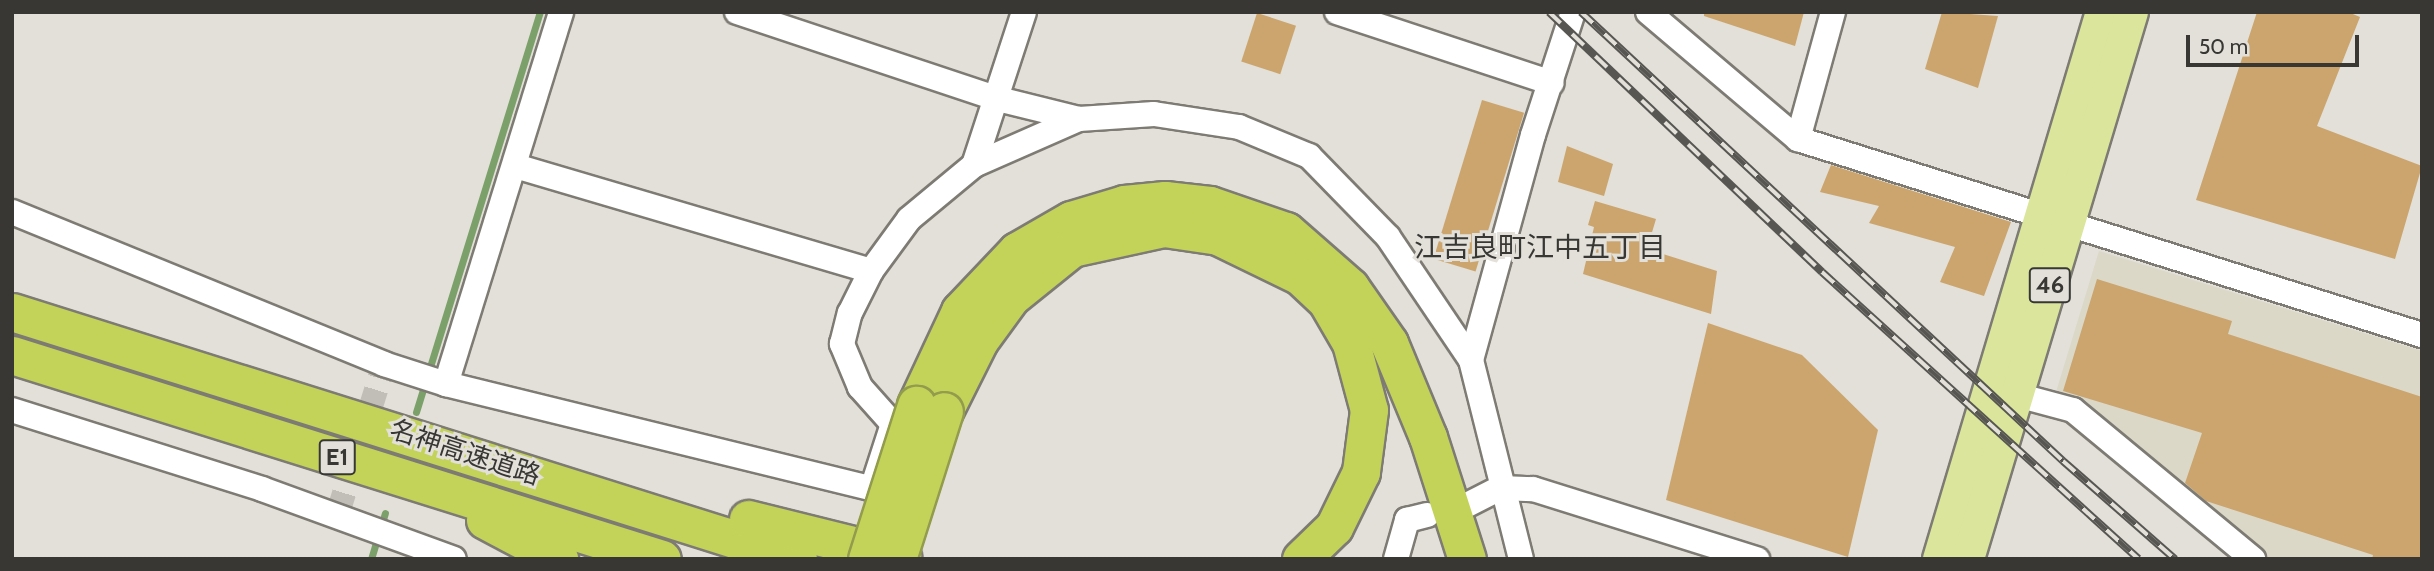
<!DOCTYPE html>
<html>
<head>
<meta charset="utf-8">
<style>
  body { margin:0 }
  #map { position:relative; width:2434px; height:571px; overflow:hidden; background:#e2e0d8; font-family:Cabin,"Noto Sans JP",sans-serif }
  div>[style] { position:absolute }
  .built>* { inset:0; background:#dbd8c8 }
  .stream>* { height:7px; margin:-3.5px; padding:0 3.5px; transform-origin:3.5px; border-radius:3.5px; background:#7ca06a }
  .building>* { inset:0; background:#cba56d; transform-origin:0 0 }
  .minor-tunnel>* { height:24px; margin-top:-12px; transform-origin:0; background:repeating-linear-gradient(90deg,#c0beb7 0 24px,transparent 0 36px) }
  .roads { filter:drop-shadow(2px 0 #7d7b73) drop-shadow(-2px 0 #7d7b73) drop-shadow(0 2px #7d7b73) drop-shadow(0 -2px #7d7b73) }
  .minor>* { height:24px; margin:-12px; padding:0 12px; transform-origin:12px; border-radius:12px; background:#fff }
  .major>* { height:32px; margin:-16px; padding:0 16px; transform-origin:16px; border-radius:16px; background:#dbe59b }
  .highway>* { height:37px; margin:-18.5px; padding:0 18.5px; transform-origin:18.5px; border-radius:18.5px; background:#c3d359 }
  .rail>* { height:8px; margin-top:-4px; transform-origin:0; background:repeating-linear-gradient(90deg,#e2e0d8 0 16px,#585652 0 32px); box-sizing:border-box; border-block:2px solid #585652 }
  .bridges { filter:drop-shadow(2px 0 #929c4c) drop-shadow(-2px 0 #929c4c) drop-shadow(0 2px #929c4c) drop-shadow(0 -2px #929c4c) }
  .highway-bridge>* { height:37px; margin:-18.5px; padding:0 18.5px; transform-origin:18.5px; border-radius:18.5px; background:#c3d359 }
  span { translate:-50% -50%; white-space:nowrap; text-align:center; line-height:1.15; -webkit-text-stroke:6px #e2e0d8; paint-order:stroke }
  .shield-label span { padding:2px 5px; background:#e2e0d8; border:2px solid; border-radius:5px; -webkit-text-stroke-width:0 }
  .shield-label { font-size:24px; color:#383734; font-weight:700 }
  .street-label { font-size:26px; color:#383734 }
  .neighbourhood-label { font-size:28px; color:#383734 }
  .frame { position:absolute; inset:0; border:14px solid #383734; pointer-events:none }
  .scale { position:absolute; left:2186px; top:35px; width:173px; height:32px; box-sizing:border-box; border:4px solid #383734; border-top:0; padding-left:9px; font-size:21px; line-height:24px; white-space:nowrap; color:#383734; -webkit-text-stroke:5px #e2e0d8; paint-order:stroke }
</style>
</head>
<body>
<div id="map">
  <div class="built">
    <i style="clip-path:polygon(2099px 251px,2422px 351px,2422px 559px,2269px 559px,2103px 425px,2049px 415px)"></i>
  </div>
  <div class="stream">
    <i style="left:416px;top:412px;width:419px;rotate:-72.8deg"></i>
    <i style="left:371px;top:559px;width:48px;rotate:-73.1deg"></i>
  </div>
  <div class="building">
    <i style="clip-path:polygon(1704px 12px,1804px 12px,1795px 46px,1704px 16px)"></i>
    <i style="clip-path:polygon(1942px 12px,1998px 16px,1978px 88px,1925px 69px)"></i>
    <i style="clip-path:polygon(2257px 12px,2348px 12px,2360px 17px,2317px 126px,2422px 166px,2395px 259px,2196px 200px)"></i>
    <i style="left:1257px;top:13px;width:41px;height:51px;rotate:18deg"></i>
    <i style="left:1482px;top:100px;width:44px;height:166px;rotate:17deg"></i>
    <i style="clip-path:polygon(1567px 146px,1613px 164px,1604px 196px,1558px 182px)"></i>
    <i style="clip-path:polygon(1831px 165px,2011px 222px,1984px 296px,1940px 282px,1955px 247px,1869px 223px,1879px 206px,1820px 192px)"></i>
    <i style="clip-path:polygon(1595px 201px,1656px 219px,1647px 249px,1717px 271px,1711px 314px,1583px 274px,1594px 227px,1588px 225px)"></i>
    <i style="clip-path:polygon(2097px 279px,2232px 321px,2228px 334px,2422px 397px,2422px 559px,2372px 559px,2373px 555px,2206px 501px,2185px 483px,2202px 433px,2063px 391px)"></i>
    <i style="clip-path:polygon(1708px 323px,1802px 355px,1878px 430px,1848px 557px,1666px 500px)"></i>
  </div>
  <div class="minor-tunnel">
    <i style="left:337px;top:516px;width:159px;rotate:-72.8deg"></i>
  </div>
  <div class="roads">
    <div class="minor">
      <i style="left:737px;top:12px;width:275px;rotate:18.4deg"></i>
      <i style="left:998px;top:99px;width:83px;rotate:13.9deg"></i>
      <i style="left:1079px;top:119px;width:75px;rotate:-3.8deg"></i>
      <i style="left:1154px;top:114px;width:86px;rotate:8.7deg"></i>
      <i style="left:1239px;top:127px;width:76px;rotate:22.5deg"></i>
      <i style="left:1309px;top:156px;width:113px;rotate:45.7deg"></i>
      <i style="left:1388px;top:237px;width:148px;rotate:56deg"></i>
      <i style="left:1471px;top:360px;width:205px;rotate:75.9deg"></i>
      <i style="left:1337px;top:12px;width:226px;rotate:18.3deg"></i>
      <i style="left:1648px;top:12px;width:197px;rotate:40.3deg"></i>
      <i style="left:1798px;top:139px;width:654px;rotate:17.44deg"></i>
      <i style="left:1798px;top:139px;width:132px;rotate:-74.6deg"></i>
      <i style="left:974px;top:165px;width:115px;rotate:-23.7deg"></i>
      <i style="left:515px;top:166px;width:371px;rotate:16.4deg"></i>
      <i style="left:12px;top:212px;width:402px;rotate:22.2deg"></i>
      <i style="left:384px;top:364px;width:65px;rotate:17.9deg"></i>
      <i style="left:446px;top:384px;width:439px;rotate:13.8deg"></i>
      <i style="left:872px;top:489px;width:68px;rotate:-72.1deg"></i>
      <i style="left:893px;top:424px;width:50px;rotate:-131.7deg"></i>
      <i style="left:860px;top:387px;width:47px;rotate:-112.7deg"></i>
      <i style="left:842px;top:344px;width:32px;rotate:-76deg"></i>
      <i style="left:850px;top:313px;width:47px;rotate:-63.4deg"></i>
      <i style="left:871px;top:271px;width:64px;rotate:-53.8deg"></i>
      <i style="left:909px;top:219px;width:85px;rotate:-39.7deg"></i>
      <i style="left:974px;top:165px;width:161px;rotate:-71.9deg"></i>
      <i style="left:1471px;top:360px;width:233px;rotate:-74.6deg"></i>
      <i style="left:1533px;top:135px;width:129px;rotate:-72deg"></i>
      <i style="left:446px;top:384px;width:389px;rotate:-72.8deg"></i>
      <i style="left:2017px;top:395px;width:58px;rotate:15deg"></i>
      <i style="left:2073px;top:410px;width:234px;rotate:39.6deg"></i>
      <i style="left:12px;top:410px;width:262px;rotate:17.5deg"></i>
      <i style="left:262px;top:489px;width:204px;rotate:20deg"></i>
      <i style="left:1465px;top:506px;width:39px;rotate:-27deg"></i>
      <i style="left:1500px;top:488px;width:33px;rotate:2deg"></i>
      <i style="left:1533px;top:489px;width:235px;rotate:17.4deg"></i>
      <i style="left:1396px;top:559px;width:41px;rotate:-74.2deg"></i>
      <i style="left:1407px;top:520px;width:21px;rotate:-14deg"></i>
    </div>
    <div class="major">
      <i style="left:1939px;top:559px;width:571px;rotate:-73.41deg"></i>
      <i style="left:1968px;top:559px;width:571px;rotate:-73.31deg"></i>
    </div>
    <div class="highway">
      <i style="left:12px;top:312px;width:824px;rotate:17.45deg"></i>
      <i style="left:12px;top:355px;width:681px;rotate:17.42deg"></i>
      <i style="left:916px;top:405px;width:104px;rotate:-64.9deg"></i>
      <i style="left:960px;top:311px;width:83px;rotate:-46.5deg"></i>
      <i style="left:1017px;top:251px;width:62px;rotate:-29.9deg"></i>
      <i style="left:1071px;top:220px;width:55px;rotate:-16.8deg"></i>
      <i style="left:1124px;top:204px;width:41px;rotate:-5.6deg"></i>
      <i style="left:1165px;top:200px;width:45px;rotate:6.3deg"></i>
      <i style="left:1210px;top:205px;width:80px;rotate:18.9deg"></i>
      <i style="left:1286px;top:231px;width:85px;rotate:41.2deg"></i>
      <i style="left:1350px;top:287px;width:68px;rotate:55.1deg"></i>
      <i style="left:1389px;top:343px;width:102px;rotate:67.5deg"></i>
      <i style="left:1428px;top:437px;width:128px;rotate:72.3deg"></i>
      <i style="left:944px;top:411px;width:78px;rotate:-63.4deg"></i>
      <i style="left:979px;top:341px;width:54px;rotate:-54deg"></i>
      <i style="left:1011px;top:297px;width:78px;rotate:-38.8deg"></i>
      <i style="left:1072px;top:248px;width:94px;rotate:-12.3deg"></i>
      <i style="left:1164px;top:228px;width:55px;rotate:8.4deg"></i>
      <i style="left:1218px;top:236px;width:91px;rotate:26deg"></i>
      <i style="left:1300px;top:276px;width:35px;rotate:43deg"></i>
      <i style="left:1326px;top:300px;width:50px;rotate:59.8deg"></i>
      <i style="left:1351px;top:343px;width:69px;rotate:75deg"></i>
      <i style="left:1369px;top:410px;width:63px;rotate:97.4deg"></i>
      <i style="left:1361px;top:472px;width:61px;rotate:116.1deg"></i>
      <i style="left:1334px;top:527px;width:46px;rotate:135.9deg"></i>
      <i style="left:748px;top:519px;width:159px;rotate:13.9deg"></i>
      <i style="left:485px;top:520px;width:84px;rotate:27.8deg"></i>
    </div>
  </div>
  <div class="rail">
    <i style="left:1549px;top:12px;width:377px;rotate:43.6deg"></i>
    <i style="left:1822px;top:272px;width:427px;rotate:42.2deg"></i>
    <i style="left:1581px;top:12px;width:659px;rotate:42.97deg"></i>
    <i style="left:2063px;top:461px;width:149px;rotate:41.2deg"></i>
  </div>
  <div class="bridges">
    <div class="highway-bridge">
      <i style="left:867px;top:559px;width:162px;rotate:-72.3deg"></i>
      <i style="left:897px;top:559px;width:155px;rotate:-72.4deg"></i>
    </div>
  </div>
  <div class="shield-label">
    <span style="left:2050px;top:285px">46</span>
    <span style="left:337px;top:457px">E1</span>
  </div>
  <div class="street-label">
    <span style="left:465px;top:453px;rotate:18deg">名神高速道路</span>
  </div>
  <div class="neighbourhood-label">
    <span style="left:1540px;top:247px">江吉良町江中五丁目</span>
  </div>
  <div class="frame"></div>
  <div class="scale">50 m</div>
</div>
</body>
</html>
